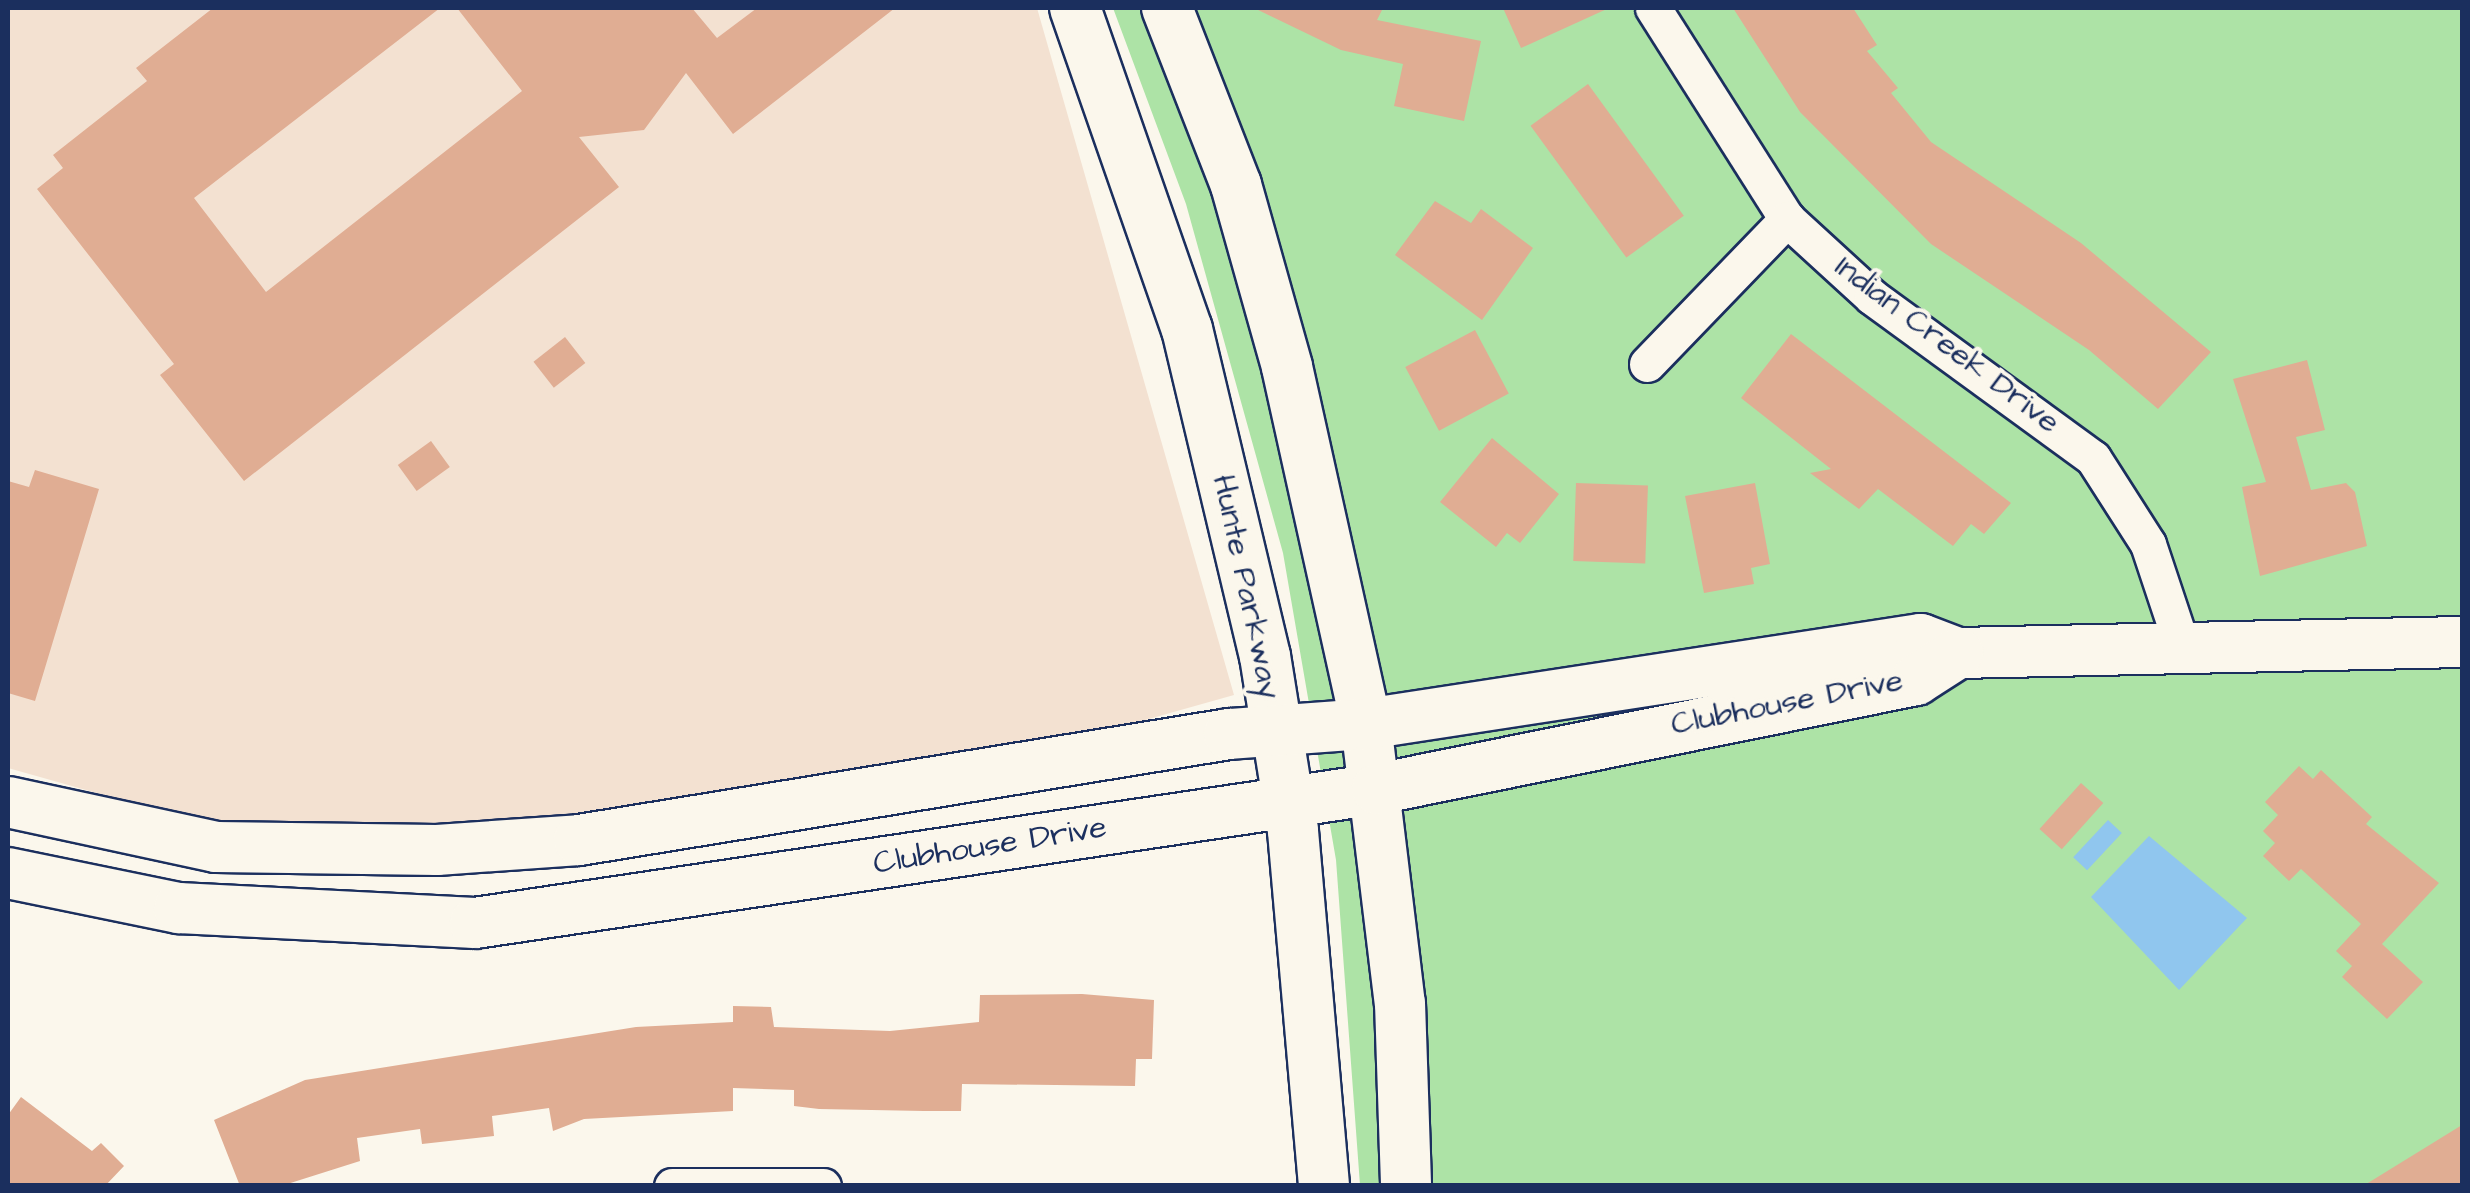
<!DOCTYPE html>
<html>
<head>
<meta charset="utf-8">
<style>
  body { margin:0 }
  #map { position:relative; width:2470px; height:1193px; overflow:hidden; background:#fbf7ec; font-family:"Architects Daughter",sans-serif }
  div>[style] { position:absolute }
  .built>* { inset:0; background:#f3e1d1 }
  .green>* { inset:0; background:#ade3a6 }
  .water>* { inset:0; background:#90c6ee; transform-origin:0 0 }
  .building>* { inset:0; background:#e0ad93; transform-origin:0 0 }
  .roads { filter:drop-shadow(2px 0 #1b2f5e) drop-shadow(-2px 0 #1b2f5e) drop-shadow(0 2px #1b2f5e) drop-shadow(0 -2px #1b2f5e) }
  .street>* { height:35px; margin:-17.5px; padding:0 17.5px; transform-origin:17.5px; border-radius:17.5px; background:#fbf7ec }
  .secondary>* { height:50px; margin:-25px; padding:0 25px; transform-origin:25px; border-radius:25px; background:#fbf7ec }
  span { translate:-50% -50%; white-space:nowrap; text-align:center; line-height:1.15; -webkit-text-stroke:8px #fbf7ec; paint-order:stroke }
  .street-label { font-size:32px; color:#1b2f5e }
  .frame { position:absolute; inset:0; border:10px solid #1b2f5e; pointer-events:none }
</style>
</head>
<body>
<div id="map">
  <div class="built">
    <i style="clip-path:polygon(8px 8px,1037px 8px,1234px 695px,1099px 733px,642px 816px,434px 828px,189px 819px,8px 768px)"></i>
  </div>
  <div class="green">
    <i style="clip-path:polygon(1113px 8px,2462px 8px,2462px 1185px,1360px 1185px,1336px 860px,1283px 553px,1186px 204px)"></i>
  </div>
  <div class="water">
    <i style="left:2108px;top:820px;width:19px;height:51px;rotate:43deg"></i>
    <i style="clip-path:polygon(2149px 836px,2247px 918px,2179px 990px,2091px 897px)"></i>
  </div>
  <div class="building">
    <i style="clip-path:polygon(213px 8px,440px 8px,194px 198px,266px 292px,522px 91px,457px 8px,692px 8px,717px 38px,757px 8px,895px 8px,733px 134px,686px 73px,644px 130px,579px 137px,619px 187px,244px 481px,160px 375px,174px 364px,37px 189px,63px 168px,53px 155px,147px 81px,136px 68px)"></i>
    <i style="clip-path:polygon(1254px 8px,1383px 8px,1377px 20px,1481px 41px,1464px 121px,1394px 106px,1403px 64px,1341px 50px)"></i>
    <i style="clip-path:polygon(1503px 8px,1609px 8px,1521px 48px)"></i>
    <i style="clip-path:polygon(1733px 8px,1853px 8px,1877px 45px,1867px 51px,1898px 88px,1891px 93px,1931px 142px,2081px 243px,2211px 352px,2158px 409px,2089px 350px,1931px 244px,1800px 112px)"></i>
    <i style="left:1588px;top:84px;width:163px;height:71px;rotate:54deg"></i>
    <i style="clip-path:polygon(1435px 201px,1471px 223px,1481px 209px,1533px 248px,1482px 320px,1395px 255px)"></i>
    <i style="left:1475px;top:330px;width:72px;height:79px;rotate:62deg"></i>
    <i style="clip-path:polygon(1791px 334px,2011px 503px,1984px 534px,1971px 524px,1953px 546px,1878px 489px,1859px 509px,1810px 473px,1831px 469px,1741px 398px)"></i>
    <i style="left:565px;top:337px;width:33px;height:40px;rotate:52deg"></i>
    <i style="clip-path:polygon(2307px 360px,2325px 430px,2296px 437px,2311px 490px,2346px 483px,2355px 492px,2367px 546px,2260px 576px,2242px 487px,2266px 482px,2233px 379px)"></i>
    <i style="clip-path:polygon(1492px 438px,1559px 494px,1520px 543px,1507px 533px,1496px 547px,1440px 502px)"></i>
    <i style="left:431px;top:441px;width:32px;height:41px;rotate:54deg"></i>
    <i style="clip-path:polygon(35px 470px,99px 489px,35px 701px,8px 693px,8px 481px,29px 487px)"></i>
    <i style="left:1576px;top:483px;width:72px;height:78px;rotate:2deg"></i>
    <i style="clip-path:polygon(1755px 483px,1770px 564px,1751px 568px,1754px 584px,1704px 593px,1685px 496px)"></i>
    <i style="clip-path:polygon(2299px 766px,2313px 779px,2321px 770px,2372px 817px,2366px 824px,2439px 883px,2382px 944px,2423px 982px,2387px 1019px,2342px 977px,2352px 966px,2336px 951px,2361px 924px,2301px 869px,2289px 881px,2263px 856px,2275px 843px,2263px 831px,2278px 815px,2265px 802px)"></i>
    <i style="left:2081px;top:783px;width:30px;height:62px;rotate:42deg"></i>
    <i style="clip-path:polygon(1082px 994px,1154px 1000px,1152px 1059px,1136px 1059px,1135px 1086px,962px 1084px,961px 1111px,924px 1111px,819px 1109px,794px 1106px,794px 1090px,733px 1088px,733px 1111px,584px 1119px,553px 1131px,549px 1108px,492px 1116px,494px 1136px,422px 1144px,420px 1129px,357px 1138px,360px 1161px,281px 1186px,240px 1186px,214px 1120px,305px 1080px,636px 1027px,733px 1022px,733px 1006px,771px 1007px,774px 1027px,890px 1031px,979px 1022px,980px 995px)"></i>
    <i style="clip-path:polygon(21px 1097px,92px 1151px,101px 1143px,124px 1166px,105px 1186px,8px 1186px,8px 1115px)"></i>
    <i style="clip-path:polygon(2462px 1125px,2462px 1186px,2363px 1186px)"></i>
  </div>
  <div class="roads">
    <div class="street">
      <i style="left:1653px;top:8px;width:250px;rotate:57.6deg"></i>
      <i style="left:1787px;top:219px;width:115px;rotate:42.5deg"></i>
      <i style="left:1872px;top:297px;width:273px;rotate:36.1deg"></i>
      <i style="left:2093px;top:458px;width:102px;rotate:57.4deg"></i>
      <i style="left:2148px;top:544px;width:108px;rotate:71.6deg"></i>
      <i style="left:1647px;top:364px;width:202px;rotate:-46deg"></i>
      <i style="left:672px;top:1186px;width:151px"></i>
    </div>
    <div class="secondary">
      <i style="left:1075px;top:8px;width:340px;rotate:70.8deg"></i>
      <i style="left:1187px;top:329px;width:336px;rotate:76.6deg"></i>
      <i style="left:1265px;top:656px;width:177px;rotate:80.9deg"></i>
      <i style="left:1293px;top:831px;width:356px;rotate:85deg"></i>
      <i style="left:1167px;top:8px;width:190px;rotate:68.7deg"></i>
      <i style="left:1236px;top:185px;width:189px;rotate:74.3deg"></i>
      <i style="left:1287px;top:367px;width:366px;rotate:77.5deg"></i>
      <i style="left:1366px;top:724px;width:281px;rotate:83.1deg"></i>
      <i style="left:1400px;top:1003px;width:183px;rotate:88.1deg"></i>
      <i style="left:8px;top:802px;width:213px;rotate:12.2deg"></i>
      <i style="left:216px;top:847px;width:221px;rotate:0.8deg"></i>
      <i style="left:437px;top:850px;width:142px;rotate:-4deg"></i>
      <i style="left:579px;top:840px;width:659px;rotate:-9.26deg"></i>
      <i style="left:1229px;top:734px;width:137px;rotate:-4.2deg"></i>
      <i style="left:1366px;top:724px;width:561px;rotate:-8.71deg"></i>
      <i style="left:1921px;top:639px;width:40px;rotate:21deg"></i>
      <i style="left:1958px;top:653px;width:504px;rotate:-1.25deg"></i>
      <i style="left:8px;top:873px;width:175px;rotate:11.6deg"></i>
      <i style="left:179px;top:908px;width:296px;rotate:2.9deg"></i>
      <i style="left:475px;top:923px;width:912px;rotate:-8.45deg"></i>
      <i style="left:1377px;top:789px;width:550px;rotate:-11.43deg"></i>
      <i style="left:1916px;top:680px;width:50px;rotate:-32.7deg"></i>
    </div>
  </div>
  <div class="street-label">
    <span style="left:1947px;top:345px;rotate:37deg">Indian Creek Drive</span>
    <span style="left:1246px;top:587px;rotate:78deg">Hunte Parkway</span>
    <span style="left:1787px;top:703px;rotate:-11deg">Clubhouse Drive</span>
    <span style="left:990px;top:846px;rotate:-9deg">Clubhouse Drive</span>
  </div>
  <div class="frame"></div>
</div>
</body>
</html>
